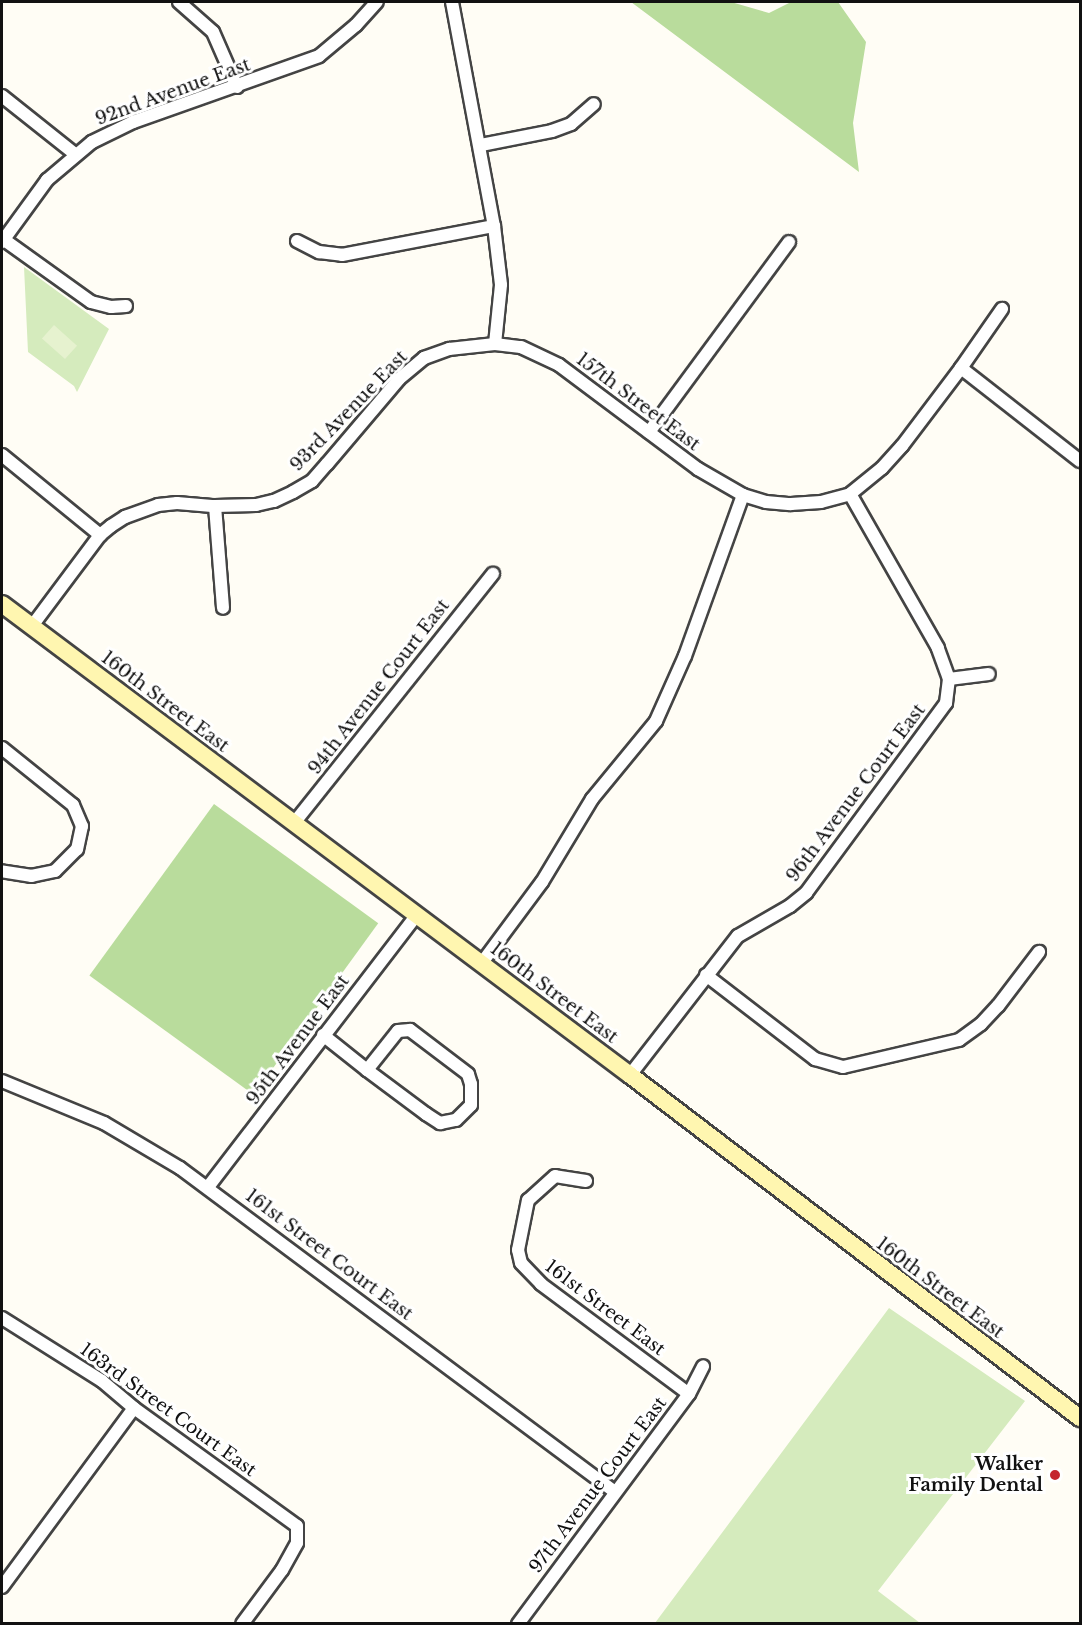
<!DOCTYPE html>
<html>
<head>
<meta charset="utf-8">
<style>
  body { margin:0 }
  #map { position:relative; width:1082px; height:1625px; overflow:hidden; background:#fffdf5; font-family:"Libre Baskerville",serif }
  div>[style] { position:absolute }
  .green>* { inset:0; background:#d5ebbd }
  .forest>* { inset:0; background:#b9dc9c; transform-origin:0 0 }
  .pitch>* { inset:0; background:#e6f2cf; transform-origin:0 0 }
  .roads { filter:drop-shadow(2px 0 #444) drop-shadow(-2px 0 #444) drop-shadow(0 2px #444) drop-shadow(0 -2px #444) }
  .street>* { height:12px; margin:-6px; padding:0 6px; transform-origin:6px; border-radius:6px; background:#fff }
  .secondary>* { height:16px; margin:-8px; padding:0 8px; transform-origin:8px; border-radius:8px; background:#fff6b0 }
  .dots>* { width:16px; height:16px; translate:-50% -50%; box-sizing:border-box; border:3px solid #fff; border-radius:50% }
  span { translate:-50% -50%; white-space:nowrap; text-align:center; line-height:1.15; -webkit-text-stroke:6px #fff; paint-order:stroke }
  .street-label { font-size:18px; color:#111 }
  .poi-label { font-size:18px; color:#111; font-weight:700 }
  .right { translate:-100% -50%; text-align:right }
  .frame { position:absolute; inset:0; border:3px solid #111; pointer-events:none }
</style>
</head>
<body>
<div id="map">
  <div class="green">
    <i style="clip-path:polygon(24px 267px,109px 329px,77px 392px,74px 386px,28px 352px)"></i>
    <i style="clip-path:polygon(889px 1308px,1025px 1401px,878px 1591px,920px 1623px,655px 1623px)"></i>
  </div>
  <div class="forest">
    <i style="clip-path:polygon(631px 2px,731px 2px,769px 13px,791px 2px,838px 2px,866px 42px,853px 123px,859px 172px)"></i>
    <i style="left:214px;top:804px;width:203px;height:212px;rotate:36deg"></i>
  </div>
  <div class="pitch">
    <i style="left:54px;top:325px;width:31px;height:18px;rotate:42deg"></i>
  </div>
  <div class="roads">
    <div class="street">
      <i style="left:179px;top:2px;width:45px;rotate:41.4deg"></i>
      <i style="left:213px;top:32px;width:60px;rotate:66.4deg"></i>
      <i style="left:452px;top:2px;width:228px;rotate:79.4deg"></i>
      <i style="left:494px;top:226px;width:59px;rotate:83.2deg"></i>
      <i style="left:501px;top:285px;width:59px;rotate:95.8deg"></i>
      <i style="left:2px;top:96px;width:93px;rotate:38.5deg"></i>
      <i style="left:481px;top:145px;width:72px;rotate:-11.2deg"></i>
      <i style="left:552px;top:131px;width:20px;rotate:-20deg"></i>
      <i style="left:571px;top:124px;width:30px;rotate:-41deg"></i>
      <i style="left:3px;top:239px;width:108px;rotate:35.6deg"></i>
      <i style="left:91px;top:302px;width:21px;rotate:14deg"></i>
      <i style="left:111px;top:307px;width:15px;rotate:-4deg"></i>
      <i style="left:297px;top:241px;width:25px;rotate:27deg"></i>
      <i style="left:319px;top:252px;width:23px;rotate:7deg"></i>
      <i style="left:342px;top:255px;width:155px;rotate:-10.8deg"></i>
      <i style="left:2px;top:242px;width:77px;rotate:-54deg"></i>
      <i style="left:47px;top:180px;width:59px;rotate:-40.2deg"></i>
      <i style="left:92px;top:142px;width:46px;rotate:-26deg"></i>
      <i style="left:133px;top:122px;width:197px;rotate:-19.5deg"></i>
      <i style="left:319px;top:56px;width:48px;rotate:-40deg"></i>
      <i style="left:356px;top:25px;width:31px;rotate:-48deg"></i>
      <i style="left:961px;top:368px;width:151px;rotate:38deg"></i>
      <i style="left:649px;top:432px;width:236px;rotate:-53.6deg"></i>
      <i style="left:2px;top:455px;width:127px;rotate:39.2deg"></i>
      <i style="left:215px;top:506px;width:102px;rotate:85.5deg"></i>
      <i style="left:32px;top:626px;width:114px;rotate:-53.2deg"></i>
      <i style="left:100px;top:535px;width:14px;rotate:-39deg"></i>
      <i style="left:111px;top:526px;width:17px;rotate:-33deg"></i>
      <i style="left:125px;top:517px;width:35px;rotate:-20deg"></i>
      <i style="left:158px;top:505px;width:19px;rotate:-6deg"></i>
      <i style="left:177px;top:503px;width:38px;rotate:5deg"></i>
      <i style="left:215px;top:506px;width:41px;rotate:-1.4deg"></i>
      <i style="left:256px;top:505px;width:18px;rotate:-13deg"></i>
      <i style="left:274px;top:501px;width:21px;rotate:-25deg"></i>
      <i style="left:293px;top:492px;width:22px;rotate:-30deg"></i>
      <i style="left:312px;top:481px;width:23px;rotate:-49deg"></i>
      <i style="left:327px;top:464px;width:111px;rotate:-49.7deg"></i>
      <i style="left:399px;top:379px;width:33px;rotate:-40deg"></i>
      <i style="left:424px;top:358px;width:27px;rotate:-20deg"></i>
      <i style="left:449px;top:349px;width:46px;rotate:-6.2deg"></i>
      <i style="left:495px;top:344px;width:26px;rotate:7deg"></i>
      <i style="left:521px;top:347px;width:42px;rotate:25.3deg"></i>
      <i style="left:559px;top:365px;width:174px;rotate:36.8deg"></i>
      <i style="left:698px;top:469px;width:52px;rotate:30deg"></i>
      <i style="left:743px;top:495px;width:24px;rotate:17deg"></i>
      <i style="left:766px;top:502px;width:25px;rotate:5deg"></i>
      <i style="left:791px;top:504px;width:30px;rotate:-4deg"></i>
      <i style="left:821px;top:502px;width:30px;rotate:-15deg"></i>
      <i style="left:850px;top:494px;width:41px;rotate:-39.1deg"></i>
      <i style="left:882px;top:468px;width:30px;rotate:-48deg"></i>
      <i style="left:902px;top:446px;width:98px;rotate:-52.9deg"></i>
      <i style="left:961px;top:368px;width:72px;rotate:-55.2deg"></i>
      <i style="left:949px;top:679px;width:40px;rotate:-7.1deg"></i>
      <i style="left:2px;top:748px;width:91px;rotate:38.8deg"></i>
      <i style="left:73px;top:805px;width:23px;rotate:67deg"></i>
      <i style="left:82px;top:826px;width:24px;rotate:102deg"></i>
      <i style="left:77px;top:849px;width:31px;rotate:135deg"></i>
      <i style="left:55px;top:871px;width:24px;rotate:168deg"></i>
      <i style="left:32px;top:876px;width:30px;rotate:-171deg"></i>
      <i style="left:294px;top:823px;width:319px;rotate:-51.4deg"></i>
      <i style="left:481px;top:964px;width:102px;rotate:-53.4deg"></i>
      <i style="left:542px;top:882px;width:97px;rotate:-58.9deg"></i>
      <i style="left:592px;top:799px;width:101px;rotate:-50.6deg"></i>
      <i style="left:656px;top:721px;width:71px;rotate:-66deg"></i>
      <i style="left:685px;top:656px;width:171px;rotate:-70.2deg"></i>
      <i style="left:706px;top:975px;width:138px;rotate:37.6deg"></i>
      <i style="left:815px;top:1059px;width:29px;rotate:16deg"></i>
      <i style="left:843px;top:1067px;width:119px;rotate:-13.1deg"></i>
      <i style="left:959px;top:1040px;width:27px;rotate:-36deg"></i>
      <i style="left:981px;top:1024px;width:25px;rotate:-47deg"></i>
      <i style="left:998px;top:1006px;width:68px;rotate:-52.8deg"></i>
      <i style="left:323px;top:1035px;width:56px;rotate:38.5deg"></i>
      <i style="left:367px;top:1070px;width:74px;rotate:36.7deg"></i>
      <i style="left:426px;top:1114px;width:17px;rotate:33deg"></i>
      <i style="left:440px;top:1123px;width:16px;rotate:-11deg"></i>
      <i style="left:456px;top:1120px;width:21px;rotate:-45deg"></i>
      <i style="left:471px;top:1105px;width:21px;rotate:-90deg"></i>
      <i style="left:471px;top:1084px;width:10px;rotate:-107deg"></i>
      <i style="left:468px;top:1074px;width:73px;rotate:-142.8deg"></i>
      <i style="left:410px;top:1030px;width:12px;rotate:175deg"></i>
      <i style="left:398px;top:1031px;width:50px;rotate:128.5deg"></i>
      <i style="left:630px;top:1075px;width:176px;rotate:-52.2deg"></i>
      <i style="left:738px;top:936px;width:60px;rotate:-30deg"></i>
      <i style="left:790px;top:906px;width:21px;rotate:-39deg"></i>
      <i style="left:806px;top:893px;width:236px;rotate:-53.6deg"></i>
      <i style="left:946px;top:703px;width:24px;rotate:-83deg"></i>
      <i style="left:949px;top:679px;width:33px;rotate:-110deg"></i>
      <i style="left:938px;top:648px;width:177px;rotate:-119.7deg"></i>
      <i style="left:2px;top:1081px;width:110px;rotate:22.4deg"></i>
      <i style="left:104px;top:1123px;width:88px;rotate:30.6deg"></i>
      <i style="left:180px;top:1168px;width:542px;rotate:36.68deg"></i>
      <i style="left:586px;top:1181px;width:31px;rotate:-171deg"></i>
      <i style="left:555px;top:1176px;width:36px;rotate:138deg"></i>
      <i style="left:528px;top:1200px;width:51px;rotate:101.3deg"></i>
      <i style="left:518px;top:1250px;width:13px;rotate:77deg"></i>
      <i style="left:521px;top:1263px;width:29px;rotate:46deg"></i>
      <i style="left:541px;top:1284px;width:184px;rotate:36.6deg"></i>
      <i style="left:208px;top:1187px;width:343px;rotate:-52.5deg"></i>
      <i style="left:2px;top:1318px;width:118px;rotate:32.2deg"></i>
      <i style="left:102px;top:1381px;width:42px;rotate:40.2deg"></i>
      <i style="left:134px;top:1408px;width:201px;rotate:35.9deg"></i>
      <i style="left:297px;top:1526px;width:17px;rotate:90deg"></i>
      <i style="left:297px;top:1543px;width:31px;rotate:119deg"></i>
      <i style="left:282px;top:1570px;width:67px;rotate:126.5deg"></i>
      <i style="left:2px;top:1587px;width:222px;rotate:-53.6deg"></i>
      <i style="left:518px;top:1624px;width:287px;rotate:-53.4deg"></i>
      <i style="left:689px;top:1394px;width:31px;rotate:-63deg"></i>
    </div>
    <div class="secondary">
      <i style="left:2px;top:604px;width:785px;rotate:36.87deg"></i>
      <i style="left:630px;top:1075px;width:566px;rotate:37.32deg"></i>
    </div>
  </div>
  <div class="dots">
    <i style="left:1055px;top:1475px;background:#c4262e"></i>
  </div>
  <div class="street-label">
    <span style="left:173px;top:92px;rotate:-20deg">92nd Avenue East</span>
    <span style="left:638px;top:402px;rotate:37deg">157th Street East</span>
    <span style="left:349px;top:411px;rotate:-46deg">93rd Avenue East</span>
    <span style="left:379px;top:687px;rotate:-52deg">94th Avenue Court East</span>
    <span style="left:165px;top:702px;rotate:37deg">160th Street East</span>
    <span style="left:856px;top:793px;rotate:-53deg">96th Avenue Court East</span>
    <span style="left:554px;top:993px;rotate:37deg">160th Street East</span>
    <span style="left:298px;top:1040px;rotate:-53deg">95th Avenue East</span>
    <span style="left:329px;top:1255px;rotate:37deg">161st Street Court East</span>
    <span style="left:940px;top:1288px;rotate:37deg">160th Street East</span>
    <span style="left:605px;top:1308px;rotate:37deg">161st Street East</span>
    <span style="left:168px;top:1410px;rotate:36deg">163rd Street Court East</span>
    <span style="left:598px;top:1485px;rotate:-53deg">97th Avenue Court East</span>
  </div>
  <div class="poi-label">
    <span class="right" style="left:1043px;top:1475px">Walker<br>Family Dental</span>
  </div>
  <div class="frame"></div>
</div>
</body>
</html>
